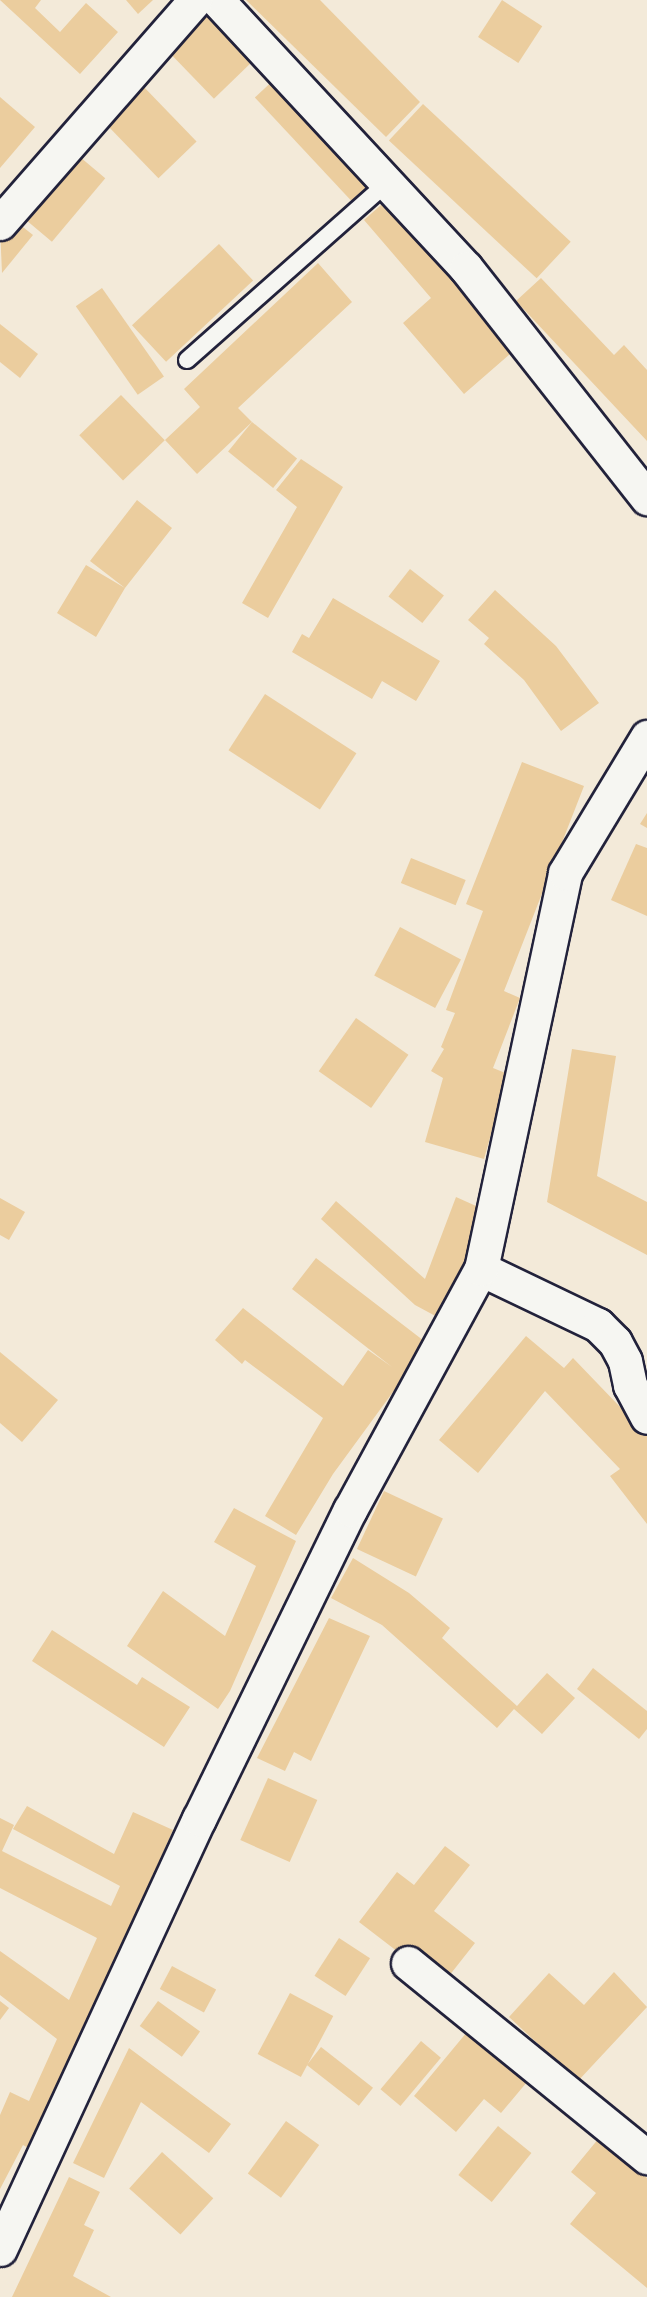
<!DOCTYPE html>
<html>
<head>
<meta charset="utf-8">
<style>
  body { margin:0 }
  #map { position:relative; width:647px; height:2297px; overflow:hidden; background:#f3ead9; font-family:"Balsamiq Sans",sans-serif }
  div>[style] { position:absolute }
  .building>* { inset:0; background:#ebcd9e; transform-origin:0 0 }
  .roads { filter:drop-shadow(2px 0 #22223b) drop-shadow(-2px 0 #22223b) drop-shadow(0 2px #22223b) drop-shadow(0 -2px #22223b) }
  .lane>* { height:16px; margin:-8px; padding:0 8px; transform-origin:8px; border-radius:8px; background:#f6f6f2 }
  .street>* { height:33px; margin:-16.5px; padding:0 16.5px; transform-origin:16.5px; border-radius:16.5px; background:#f6f6f2 }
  span { translate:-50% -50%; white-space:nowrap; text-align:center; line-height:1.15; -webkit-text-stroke:6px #f6f6f2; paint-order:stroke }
</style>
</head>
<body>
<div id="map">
  <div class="building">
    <i style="clip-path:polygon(0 0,41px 0,35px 8px,60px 32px,86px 3px,118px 32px,80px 74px)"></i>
    <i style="clip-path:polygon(126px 0,153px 0,138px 14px)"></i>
    <i style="clip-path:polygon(246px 0,320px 0,420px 102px,386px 137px)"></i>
    <i style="left:502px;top:0;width:48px;height:44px;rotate:33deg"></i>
    <i style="left:210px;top:1px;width:73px;height:65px;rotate:46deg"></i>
    <i style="left:279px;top:75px;width:142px;height:33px;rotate:47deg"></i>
    <i style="left:141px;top:84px;width:80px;height:53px;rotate:46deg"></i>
    <i style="clip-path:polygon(0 97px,35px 127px,0 168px)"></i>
    <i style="left:423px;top:104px;width:202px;height:50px;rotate:43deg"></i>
    <i style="left:80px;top:157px;width:33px;height:83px;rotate:40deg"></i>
    <i style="clip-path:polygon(389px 198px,518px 347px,464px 394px,403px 323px,431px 298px,364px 220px)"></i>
    <i style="clip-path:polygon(9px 216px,33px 235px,2px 273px,0 227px)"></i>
    <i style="left:219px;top:244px;width:50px;height:119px;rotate:47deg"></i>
    <i style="clip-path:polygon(318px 263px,352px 302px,238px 408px,252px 422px,197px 474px,165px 440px,200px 407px,184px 389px)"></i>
    <i style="clip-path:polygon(541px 278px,614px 355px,624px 345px,647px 370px,647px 441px,516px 301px)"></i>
    <i style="left:102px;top:288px;width:108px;height:32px;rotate:55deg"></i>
    <i style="clip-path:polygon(0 324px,38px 354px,20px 378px,0 362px)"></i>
    <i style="left:121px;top:395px;width:63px;height:58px;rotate:46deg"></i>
    <i style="left:252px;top:422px;width:58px;height:38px;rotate:39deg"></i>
    <i style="clip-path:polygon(301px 459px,343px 487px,268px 618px,242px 603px,297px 507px,276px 490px)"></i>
    <i style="clip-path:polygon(137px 500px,172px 528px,125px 588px,96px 637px,57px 613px,86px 565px,125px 588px,90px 561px)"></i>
    <i style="left:410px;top:569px;width:43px;height:35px;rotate:38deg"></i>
    <i style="clip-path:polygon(495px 590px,556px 646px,599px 703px,561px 731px,524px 680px,484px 644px,489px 638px,468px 620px)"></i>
    <i style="clip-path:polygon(333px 598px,440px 661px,416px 701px,382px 681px,372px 699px,292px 652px,302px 634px,309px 638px)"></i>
    <i style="left:265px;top:694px;width:109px;height:67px;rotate:33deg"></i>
    <i style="clip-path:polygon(522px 762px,584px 786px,504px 991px,520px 998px,493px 1068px,508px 1074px,484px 1159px,425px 1142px,443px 1078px,431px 1071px,444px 1049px,441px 1047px,455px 1013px,446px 1010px,483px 911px,466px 904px)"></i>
    <i style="clip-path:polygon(647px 813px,647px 828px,640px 824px)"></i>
    <i style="clip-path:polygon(636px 844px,647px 848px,647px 916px,611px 900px)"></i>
    <i style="left:411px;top:858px;width:59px;height:27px;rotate:22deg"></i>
    <i style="left:400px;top:927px;width:69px;height:55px;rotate:28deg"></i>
    <i style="left:356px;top:1018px;width:64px;height:65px;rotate:35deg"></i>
    <i style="clip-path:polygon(572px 1049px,616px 1056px,597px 1176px,647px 1202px,647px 1255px,547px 1202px)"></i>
    <i style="clip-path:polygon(456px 1197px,485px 1210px,441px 1319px,415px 1305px,321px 1219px,336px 1201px,425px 1279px)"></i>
    <i style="clip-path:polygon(0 1198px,25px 1212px,9px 1240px,0 1235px)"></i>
    <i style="clip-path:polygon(316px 1258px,428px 1344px,333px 1474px,296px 1535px,265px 1516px,323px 1418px,245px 1360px,242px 1364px,215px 1340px,243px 1308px,343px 1386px,368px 1350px,392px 1367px,292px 1289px)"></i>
    <i style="clip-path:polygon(526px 1336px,564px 1368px,573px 1358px,647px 1435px,647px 1524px,610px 1476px,620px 1469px,545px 1391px,478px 1473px,439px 1440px)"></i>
    <i style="clip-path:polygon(0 1352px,58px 1400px,22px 1442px,0 1423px)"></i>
    <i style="left:384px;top:1491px;width:65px;height:64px;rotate:25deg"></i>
    <i style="clip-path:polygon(234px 1508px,296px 1541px,230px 1691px,218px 1709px,127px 1646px,163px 1591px,225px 1636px,256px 1566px,214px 1542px)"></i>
    <i style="clip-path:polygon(353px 1558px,409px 1593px,450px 1628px,442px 1638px,517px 1706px,547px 1673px,575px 1698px,542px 1734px,514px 1709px,497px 1728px,382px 1625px,331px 1598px)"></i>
    <i style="clip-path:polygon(329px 1618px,370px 1636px,311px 1761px,294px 1752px,285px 1771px,257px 1758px)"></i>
    <i style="clip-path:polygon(52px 1630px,137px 1685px,142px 1677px,190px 1707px,164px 1747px,32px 1661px)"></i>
    <i style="clip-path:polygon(593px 1668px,647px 1711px,647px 1729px,639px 1739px,577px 1689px)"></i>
    <i style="left:268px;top:1778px;width:54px;height:68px;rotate:24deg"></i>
    <i style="clip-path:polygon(27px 1806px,114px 1854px,133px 1812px,173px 1830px,32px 2150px,23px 2145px,0 2189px,0 2115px,10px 2092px,29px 2101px,57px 2039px,0 1995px,0 1951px,69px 2000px,97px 1938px,0 1888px,0 1818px,14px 1825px,2px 1851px,111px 1906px,120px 1886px,13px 1829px)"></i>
    <i style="clip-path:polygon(445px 1846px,470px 1865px,434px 1911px,475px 1943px,445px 1981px,402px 1955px,359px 1922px,397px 1872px,414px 1885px)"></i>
    <i style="left:339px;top:1938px;width:37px;height:45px;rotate:33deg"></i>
    <i style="left:172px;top:1966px;width:50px;height:26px;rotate:28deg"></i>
    <i style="clip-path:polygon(614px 1972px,647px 2007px,578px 2081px,509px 2017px,549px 1973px,584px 2005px)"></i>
    <i style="left:290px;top:1993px;width:49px;height:69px;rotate:28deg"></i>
    <i style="clip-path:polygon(0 2001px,9px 2008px,0 2020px)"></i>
    <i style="left:158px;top:2001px;width:52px;height:31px;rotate:36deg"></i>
    <i style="clip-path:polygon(467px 2032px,527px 2082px,501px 2113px,484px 2099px,456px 2132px,414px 2096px)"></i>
    <i style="left:421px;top:2041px;width:26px;height:63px;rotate:40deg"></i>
    <i style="left:321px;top:2047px;width:66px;height:23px;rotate:38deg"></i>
    <i style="clip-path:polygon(129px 2048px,231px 2124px,209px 2153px,141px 2102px,104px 2178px,73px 2163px)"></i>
    <i style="left:286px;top:2121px;width:41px;height:65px;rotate:36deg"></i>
    <i style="left:498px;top:2126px;width:43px;height:63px;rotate:39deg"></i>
    <i style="clip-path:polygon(599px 2138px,647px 2178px,647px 2288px,570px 2224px,596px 2193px,571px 2172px)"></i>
    <i style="left:162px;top:2152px;width:69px;height:49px;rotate:42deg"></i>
    <i style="clip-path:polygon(69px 2177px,100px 2192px,84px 2225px,94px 2230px,73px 2276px,111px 2297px,12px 2297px)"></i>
  </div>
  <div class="roads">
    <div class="lane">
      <i style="left:187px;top:360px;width:270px;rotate:-41.5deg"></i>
    </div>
    <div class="street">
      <i style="left:217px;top:0;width:366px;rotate:47.1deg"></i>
      <i style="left:466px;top:268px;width:293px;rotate:51.8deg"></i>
      <i style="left:0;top:223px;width:296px;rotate:-48.8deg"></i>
      <i style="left:481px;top:1269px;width:130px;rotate:25.6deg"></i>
      <i style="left:598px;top:1325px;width:24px;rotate:45deg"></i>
      <i style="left:615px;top:1342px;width:21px;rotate:62deg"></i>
      <i style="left:625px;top:1361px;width:25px;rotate:78deg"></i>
      <i style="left:630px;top:1385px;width:36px;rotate:62deg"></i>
      <i style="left:408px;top:1963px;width:308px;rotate:39.1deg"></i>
      <i style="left:0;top:2249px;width:474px;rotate:-65.2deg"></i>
      <i style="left:199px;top:1819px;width:344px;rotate:-64deg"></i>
      <i style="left:350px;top:1510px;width:274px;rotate:-61.5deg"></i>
      <i style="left:481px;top:1269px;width:405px;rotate:-78deg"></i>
      <i style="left:565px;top:873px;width:159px;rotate:-58.9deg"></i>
    </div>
  </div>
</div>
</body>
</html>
